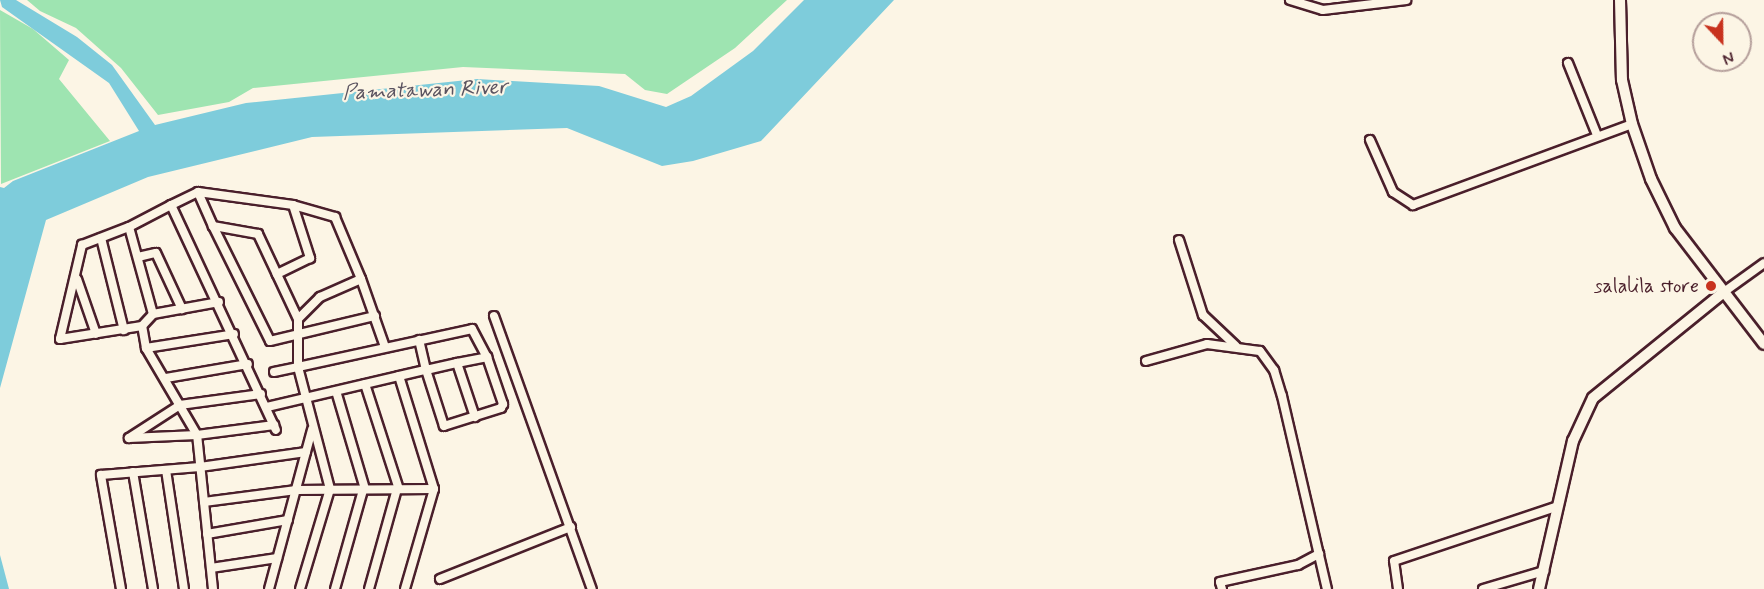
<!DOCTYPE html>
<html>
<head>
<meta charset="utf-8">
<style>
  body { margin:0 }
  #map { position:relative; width:1764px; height:589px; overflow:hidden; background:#fcf5e5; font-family:Mynerve,sans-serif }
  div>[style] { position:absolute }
  .green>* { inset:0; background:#9ee4b1 }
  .water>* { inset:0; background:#7eccdb }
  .roads { filter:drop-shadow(2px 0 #4a1f2b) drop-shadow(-2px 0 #4a1f2b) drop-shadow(0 2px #4a1f2b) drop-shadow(0 -2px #4a1f2b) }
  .street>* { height:8px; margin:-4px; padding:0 4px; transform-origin:4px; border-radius:4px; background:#fcf5e5 }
  .secondary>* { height:10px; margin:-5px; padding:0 5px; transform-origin:5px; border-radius:5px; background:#fcf5e5 }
  .dots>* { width:16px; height:16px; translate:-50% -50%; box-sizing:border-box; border:3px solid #fcf5e5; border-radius:50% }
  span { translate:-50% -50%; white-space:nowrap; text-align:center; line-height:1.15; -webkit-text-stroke:4.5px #fcf5e5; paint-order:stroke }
  .poi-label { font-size:20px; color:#4a1f2b }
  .right { translate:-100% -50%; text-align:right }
  .water-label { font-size:21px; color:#5a5360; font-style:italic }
  .north { position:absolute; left:1692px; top:12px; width:60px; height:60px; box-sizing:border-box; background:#fcf5e5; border:2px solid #b59f9b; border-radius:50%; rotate:158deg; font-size:16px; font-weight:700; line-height:24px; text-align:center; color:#4a1f2b }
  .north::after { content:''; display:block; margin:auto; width:21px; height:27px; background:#c8321e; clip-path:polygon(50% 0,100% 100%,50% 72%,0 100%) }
</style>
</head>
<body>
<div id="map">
  <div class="green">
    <i style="clip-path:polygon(27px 0,787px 0,735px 48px,667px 94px,645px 90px,625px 74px,463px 67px,253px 88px,229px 102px,158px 115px,121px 68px,76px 28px,40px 11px)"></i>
    <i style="clip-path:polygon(0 10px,33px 29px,69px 60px,59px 79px,110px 141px,1px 184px)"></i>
  </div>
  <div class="water">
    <i style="clip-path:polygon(0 0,16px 0,77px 37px,112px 65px,155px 125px,246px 103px,477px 79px,599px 86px,666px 107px,691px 96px,753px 51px,804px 0,894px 0,761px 141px,693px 161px,662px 166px,567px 128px,312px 137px,148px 177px,46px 220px,0 388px,0 187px,4px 188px,13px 181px,139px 131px,109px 83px,2px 7px)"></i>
    <i style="clip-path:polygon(0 555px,9px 589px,0 589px)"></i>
  </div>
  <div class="roads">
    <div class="street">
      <i style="left:1290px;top:0;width:34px;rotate:17deg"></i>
      <i style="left:1323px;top:10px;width:84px;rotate:-6.9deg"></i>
      <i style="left:1568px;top:63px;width:78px;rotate:68.1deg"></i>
      <i style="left:1370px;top:140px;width:57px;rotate:66.1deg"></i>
      <i style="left:1393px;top:192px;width:24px;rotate:33deg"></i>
      <i style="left:1413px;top:205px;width:233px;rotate:-20.3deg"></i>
      <i style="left:198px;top:192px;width:30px;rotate:154deg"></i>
      <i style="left:171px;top:205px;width:248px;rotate:65deg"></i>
      <i style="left:293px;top:205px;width:44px;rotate:15.9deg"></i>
      <i style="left:335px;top:217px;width:67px;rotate:67.2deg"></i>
      <i style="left:213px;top:226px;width:37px;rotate:-114deg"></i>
      <i style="left:198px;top:192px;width:96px;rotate:7.8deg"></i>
      <i style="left:293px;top:205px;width:56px;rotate:72.2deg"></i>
      <i style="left:310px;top:258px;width:37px;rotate:154deg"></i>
      <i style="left:129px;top:227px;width:90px;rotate:74.6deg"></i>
      <i style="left:101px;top:238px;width:95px;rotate:76deg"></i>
      <i style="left:1179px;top:240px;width:79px;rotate:72.3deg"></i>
      <i style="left:1203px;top:315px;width:45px;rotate:43.2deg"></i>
      <i style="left:138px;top:257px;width:18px;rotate:-13deg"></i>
      <i style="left:156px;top:253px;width:62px;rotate:65.1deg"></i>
      <i style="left:77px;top:279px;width:58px;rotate:70.9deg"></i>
      <i style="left:1724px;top:292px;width:49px;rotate:-35.9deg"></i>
      <i style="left:494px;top:316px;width:290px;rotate:70.3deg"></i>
      <i style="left:298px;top:319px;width:94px;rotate:-115.2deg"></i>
      <i style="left:258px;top:234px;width:46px;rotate:-169.9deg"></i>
      <i style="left:213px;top:226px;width:128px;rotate:63.6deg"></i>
      <i style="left:270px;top:341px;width:108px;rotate:-13.4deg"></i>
      <i style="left:142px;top:326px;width:83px;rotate:171deg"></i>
      <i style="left:60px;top:339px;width:97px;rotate:-76.8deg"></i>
      <i style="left:82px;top:245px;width:50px;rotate:-21deg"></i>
      <i style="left:129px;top:227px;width:47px;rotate:-27.6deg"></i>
      <i style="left:385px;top:347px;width:72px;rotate:-109.4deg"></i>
      <i style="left:361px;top:279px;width:45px;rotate:156.3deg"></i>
      <i style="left:320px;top:297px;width:31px;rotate:135deg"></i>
      <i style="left:298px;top:319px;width:48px;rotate:90deg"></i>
      <i style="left:298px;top:367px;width:178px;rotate:-12.3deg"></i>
      <i style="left:472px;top:329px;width:32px;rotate:62deg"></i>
      <i style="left:146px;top:348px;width:89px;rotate:-9deg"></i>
      <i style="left:1146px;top:361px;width:63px;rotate:-15.6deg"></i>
      <i style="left:1207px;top:344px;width:53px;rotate:7.5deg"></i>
      <i style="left:1260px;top:351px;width:24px;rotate:54deg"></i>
      <i style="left:1274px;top:370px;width:27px;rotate:73deg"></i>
      <i style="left:1282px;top:396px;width:198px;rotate:76.9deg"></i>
      <i style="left:457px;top:363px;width:57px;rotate:71.6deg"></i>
      <i style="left:274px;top:372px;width:25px;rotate:-12deg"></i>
      <i style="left:298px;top:367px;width:126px;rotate:75.3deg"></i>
      <i style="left:330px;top:489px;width:104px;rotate:106.7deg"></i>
      <i style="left:399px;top:376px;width:118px;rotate:72.8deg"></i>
      <i style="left:166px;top:378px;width:83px;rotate:-9.7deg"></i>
      <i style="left:365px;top:384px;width:110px;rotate:72.1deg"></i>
      <i style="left:336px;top:391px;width:102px;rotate:73.5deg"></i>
      <i style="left:261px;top:394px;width:82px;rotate:172.3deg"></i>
      <i style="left:180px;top:405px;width:61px;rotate:147.1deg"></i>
      <i style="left:129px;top:438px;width:68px;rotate:-2.5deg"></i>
      <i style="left:197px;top:435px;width:78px;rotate:-7.4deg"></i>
      <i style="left:267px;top:407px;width:136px;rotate:-13.2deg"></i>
      <i style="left:399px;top:376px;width:28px;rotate:-13deg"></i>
      <i style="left:426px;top:370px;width:32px;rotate:-13deg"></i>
      <i style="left:457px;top:363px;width:31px;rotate:-11deg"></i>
      <i style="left:487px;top:357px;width:50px;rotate:71.2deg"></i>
      <i style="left:503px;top:404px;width:4px;rotate:117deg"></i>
      <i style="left:501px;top:408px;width:60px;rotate:162.5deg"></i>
      <i style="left:444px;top:426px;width:59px;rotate:-107.8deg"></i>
      <i style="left:426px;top:370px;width:31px;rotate:-103deg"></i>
      <i style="left:166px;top:470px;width:120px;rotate:81.4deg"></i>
      <i style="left:133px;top:472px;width:119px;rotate:80.3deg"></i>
      <i style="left:204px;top:502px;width:93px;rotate:-7.4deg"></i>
      <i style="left:296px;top:490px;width:138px;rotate:-0.4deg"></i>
      <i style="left:434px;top:489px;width:104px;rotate:106.2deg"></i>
      <i style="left:207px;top:534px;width:82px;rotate:-9.8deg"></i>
      <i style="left:211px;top:568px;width:67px;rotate:-8.6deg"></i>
      <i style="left:440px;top:579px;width:141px;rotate:-21.7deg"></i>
      <i style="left:121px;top:589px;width:116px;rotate:-100deg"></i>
      <i style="left:101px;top:475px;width:99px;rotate:-4.6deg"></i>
      <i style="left:200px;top:467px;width:107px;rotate:-8.1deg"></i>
      <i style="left:213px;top:589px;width:155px;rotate:-95.9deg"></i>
      <i style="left:197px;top:435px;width:101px;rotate:-120.4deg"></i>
      <i style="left:146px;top:348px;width:22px;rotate:-100deg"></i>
      <i style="left:142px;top:326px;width:16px;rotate:-47deg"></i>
      <i style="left:153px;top:314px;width:67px;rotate:-10.3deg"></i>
      <i style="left:269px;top:589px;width:165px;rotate:-74.9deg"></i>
      <i style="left:335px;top:589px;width:103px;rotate:-74.2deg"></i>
      <i style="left:369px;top:589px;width:104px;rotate:-74.4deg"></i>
      <i style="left:1222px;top:589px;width:7px;rotate:-106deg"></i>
      <i style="left:1220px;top:582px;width:80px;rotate:-12.3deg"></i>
      <i style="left:1298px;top:565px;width:24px;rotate:-28deg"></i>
      <i style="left:1398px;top:589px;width:28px;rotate:-98deg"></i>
      <i style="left:1394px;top:561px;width:173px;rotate:-18.5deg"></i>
      <i style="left:1483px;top:589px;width:64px;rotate:-16.4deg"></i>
    </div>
    <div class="secondary">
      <i style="left:1620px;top:0;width:80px;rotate:88.6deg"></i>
      <i style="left:1622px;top:80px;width:45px;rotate:77.2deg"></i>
      <i style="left:1632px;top:124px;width:58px;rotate:70.9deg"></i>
      <i style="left:1651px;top:179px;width:55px;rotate:63.9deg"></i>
      <i style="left:1675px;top:228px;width:146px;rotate:52.5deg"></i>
      <i style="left:1539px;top:589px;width:152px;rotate:-77.1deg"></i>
      <i style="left:1573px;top:441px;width:47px;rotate:-65.1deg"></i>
      <i style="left:1593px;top:398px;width:169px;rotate:-39deg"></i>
    </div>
  </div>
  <div class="dots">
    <i style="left:1711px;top:286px;background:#c8321e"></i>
  </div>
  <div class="poi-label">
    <span class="right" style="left:1699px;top:286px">salalila store</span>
  </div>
  <div class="water-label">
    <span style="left:425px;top:90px;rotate:-2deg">Pamatawan River</span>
  </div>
  <div class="north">N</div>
</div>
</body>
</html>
